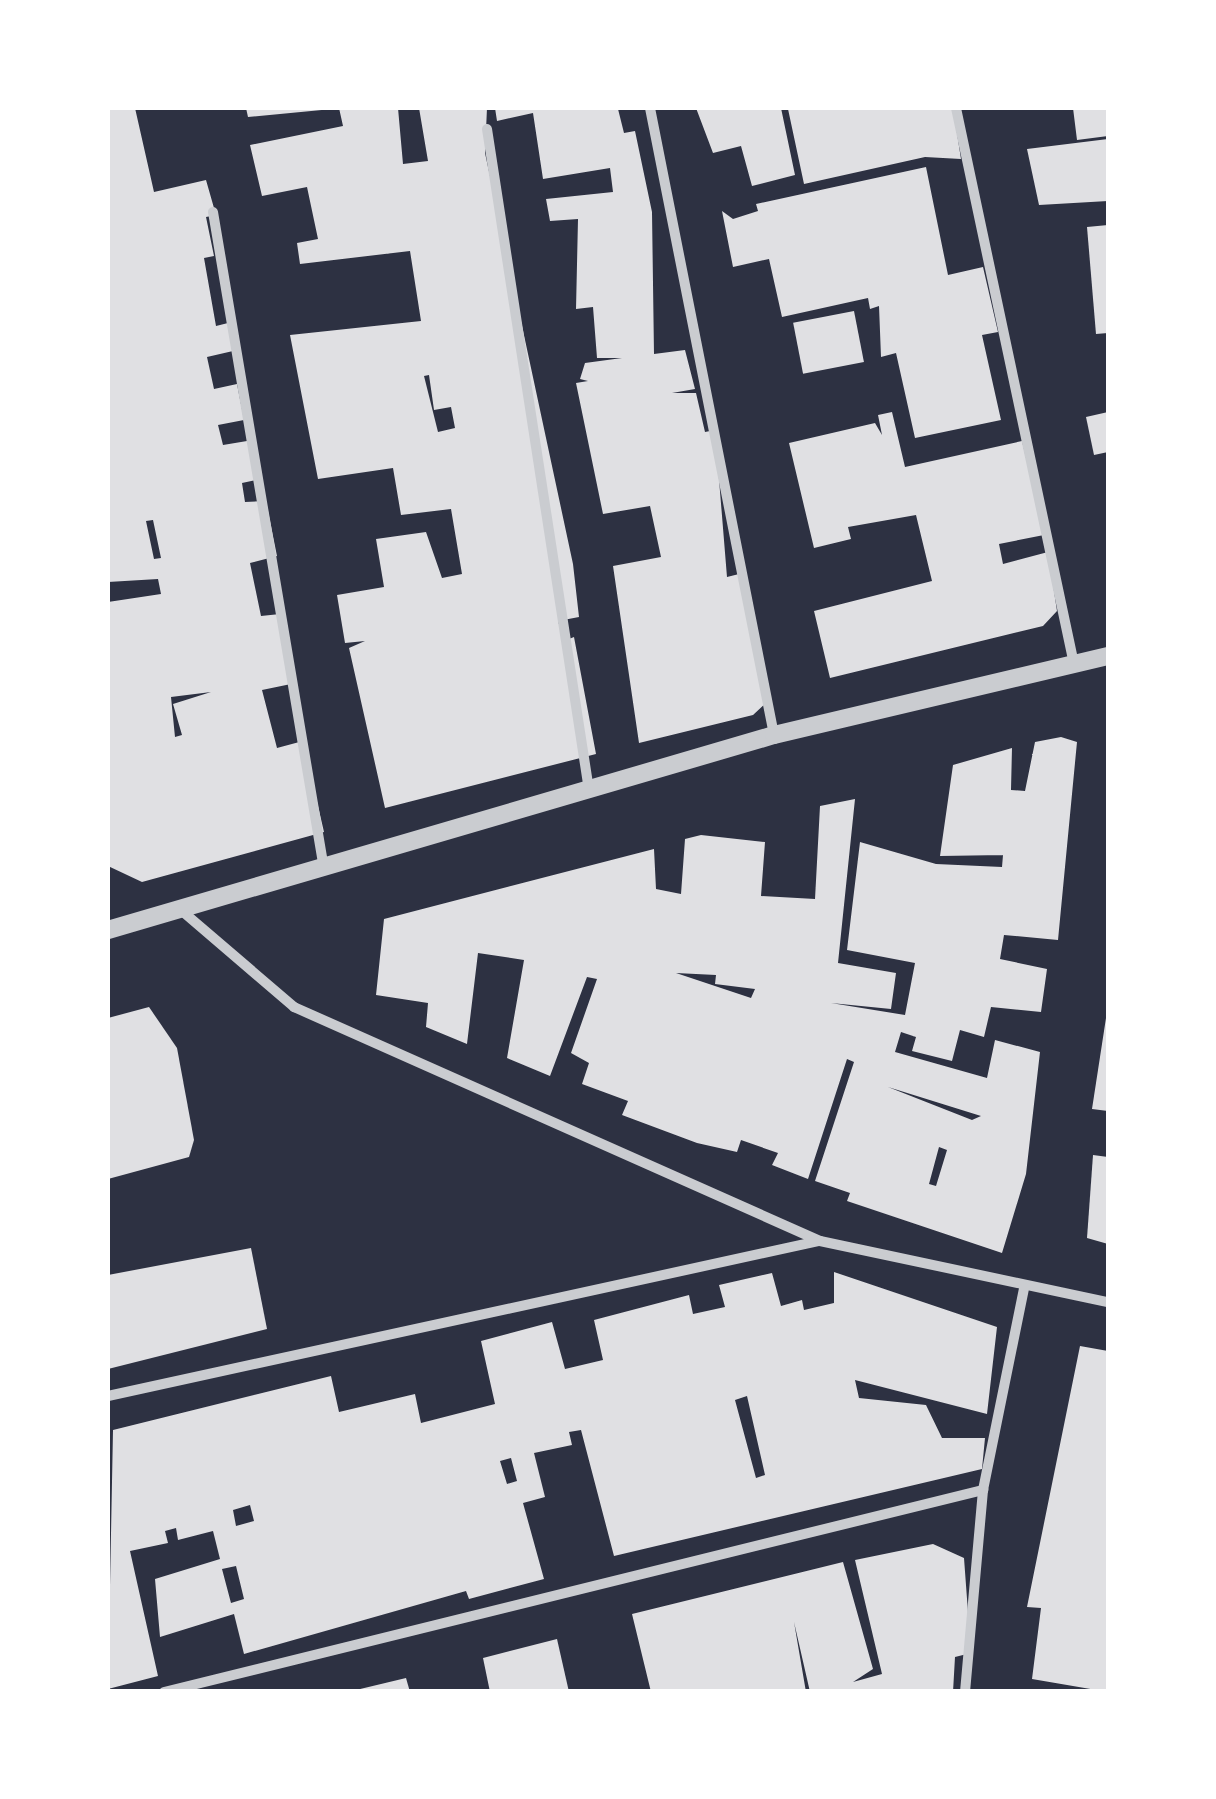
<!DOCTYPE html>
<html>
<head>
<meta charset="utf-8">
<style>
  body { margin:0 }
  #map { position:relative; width:1216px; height:1799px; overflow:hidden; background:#2d3142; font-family:Bitter,serif }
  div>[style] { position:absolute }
  .building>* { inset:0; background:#e0e0e3; transform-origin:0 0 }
  .minor>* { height:10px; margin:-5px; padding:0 5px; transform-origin:5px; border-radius:5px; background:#caccd0 }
  .tertiary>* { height:18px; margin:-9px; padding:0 9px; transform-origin:9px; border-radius:9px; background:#caccd0 }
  span { translate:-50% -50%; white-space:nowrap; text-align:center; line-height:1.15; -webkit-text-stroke:10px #fff; paint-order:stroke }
  .frame { position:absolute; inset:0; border:110px solid #fff; pointer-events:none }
</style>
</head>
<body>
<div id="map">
  <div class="building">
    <i style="clip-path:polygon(evenodd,108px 108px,135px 108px,154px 192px,206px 180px,216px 215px,206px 217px,214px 256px,204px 258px,216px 326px,228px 323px,233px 351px,207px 357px,214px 389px,237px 384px,244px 420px,218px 425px,223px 445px,253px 440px,261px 479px,242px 483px,245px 502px,266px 501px,277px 556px,250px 563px,261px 616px,280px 614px,291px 684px,262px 690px,277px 748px,303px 741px,324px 832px,142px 882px,108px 866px,108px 602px,161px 594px,158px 579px,108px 582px,108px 108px,153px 520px,161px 558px,154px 559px,146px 521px,153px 520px,108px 108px,211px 692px,173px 704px,182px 735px,175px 737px,171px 697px,211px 692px)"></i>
    <i style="clip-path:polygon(246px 108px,332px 108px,332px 109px,248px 117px)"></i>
    <i style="clip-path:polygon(evenodd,339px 108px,398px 108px,403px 164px,428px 161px,419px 108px,487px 108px,485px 153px,573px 564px,579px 617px,558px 621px,564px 641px,574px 637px,596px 754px,385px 808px,349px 648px,365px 641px,345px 643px,337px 595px,384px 587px,376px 539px,426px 532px,442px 578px,462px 574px,451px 509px,401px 515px,393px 468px,318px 479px,290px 335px,421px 321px,410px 251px,300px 264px,297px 243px,318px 239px,307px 187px,262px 196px,250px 145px,343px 126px,339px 108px,429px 375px,434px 410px,451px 407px,455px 428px,438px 432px,424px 376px,429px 375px)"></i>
    <i style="clip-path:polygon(495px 108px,618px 109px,624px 133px,635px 131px,652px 212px,654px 354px,685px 350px,695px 389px,672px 393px,696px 393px,705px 432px,715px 430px,727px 577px,739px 574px,769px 700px,753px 715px,639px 743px,613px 566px,661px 557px,650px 506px,603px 514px,576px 383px,588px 381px,580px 379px,585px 363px,622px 358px,597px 358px,593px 307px,576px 309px,578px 219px,550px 221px,546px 199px,613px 192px,610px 168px,543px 179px,533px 113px,497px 121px)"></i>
    <i style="clip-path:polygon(696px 108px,781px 108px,795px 175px,752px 186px,741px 146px,713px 153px)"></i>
    <i style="clip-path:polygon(953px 108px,961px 159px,925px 157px,804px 184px,788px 109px)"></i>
    <i style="clip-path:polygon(1073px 108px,1108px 108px,1108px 136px,1077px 140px)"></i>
    <i style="clip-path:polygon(1108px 139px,1108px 201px,1039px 205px,1027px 149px)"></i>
    <i style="clip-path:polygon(926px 167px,948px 275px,983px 267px,998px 332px,982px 335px,1001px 420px,915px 438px,896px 353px,881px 357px,879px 306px,870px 309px,868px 298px,782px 317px,769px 259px,733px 267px,722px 211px,733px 219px,758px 211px,756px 204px)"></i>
    <i style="clip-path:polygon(1108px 225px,1108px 333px,1096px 334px,1087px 227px)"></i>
    <i style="left:854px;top:311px;width:52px;height:62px;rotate:79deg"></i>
    <i style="clip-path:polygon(892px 412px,905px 467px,1022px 441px,1044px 535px,999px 544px,1003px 564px,1048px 552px,1057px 611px,1043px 626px,830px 678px,814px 611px,932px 581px,916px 515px,848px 527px,851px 539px,814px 548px,789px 443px,875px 423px,882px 435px,878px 415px)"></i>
    <i style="clip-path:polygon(1108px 412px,1108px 452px,1094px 455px,1086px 417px)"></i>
    <i style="clip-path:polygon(evenodd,1061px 737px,1077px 742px,1058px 940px,1004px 935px,1000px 959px,1047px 969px,1041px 1012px,991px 1007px,984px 1037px,960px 1030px,952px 1061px,912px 1051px,916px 1037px,901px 1032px,895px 1052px,987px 1078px,995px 1040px,1040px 1052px,1026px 1174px,1002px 1253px,847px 1201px,850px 1193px,815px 1181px,854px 1062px,847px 1059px,808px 1179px,772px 1165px,778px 1153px,741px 1140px,737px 1152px,697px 1143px,622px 1115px,628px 1101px,582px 1084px,589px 1063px,571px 1053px,597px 979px,587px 977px,550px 1076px,507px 1058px,524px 960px,478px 953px,467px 1044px,426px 1027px,428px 1003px,376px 995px,384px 919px,654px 849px,656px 889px,681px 894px,685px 839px,701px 835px,765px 842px,761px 896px,815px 899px,820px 806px,855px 799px,838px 963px,896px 973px,891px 1009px,831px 1003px,905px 1015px,915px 963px,847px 950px,860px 842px,936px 864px,1002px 867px,1003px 855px,940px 856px,953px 765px,1012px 748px,1011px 790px,1025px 791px,1035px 742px,1061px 737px,676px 973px,716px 975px,715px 984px,755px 989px,751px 998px,676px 973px,1061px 737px,888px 1087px,981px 1116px,972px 1120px,888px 1087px,1061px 737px,939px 1147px,947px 1150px,936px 1186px,929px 1184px,939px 1147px)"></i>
    <i style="clip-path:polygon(149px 1007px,177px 1048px,194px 1140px,189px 1157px,108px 1179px,108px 1018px)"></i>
    <i style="clip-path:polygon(1106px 1018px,1108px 1018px,1108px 1111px,1092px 1109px)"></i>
    <i style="clip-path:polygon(1093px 1155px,1108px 1157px,1108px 1244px,1087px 1238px)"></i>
    <i style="clip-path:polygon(251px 1248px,267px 1329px,108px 1369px,108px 1275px)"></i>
    <i style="clip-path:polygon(evenodd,834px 1272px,997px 1327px,987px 1414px,855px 1380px,859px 1398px,926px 1405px,942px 1438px,985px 1438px,982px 1469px,614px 1556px,581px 1430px,569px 1432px,572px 1445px,534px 1453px,545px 1497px,523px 1503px,544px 1579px,469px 1599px,466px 1591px,244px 1654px,234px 1614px,160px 1637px,155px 1579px,220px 1559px,213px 1531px,178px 1540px,176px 1528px,165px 1531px,168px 1543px,130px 1551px,158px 1676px,108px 1689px,113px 1430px,331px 1376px,339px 1412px,415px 1394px,421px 1423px,495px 1404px,481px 1341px,552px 1322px,565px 1369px,603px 1360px,594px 1320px,689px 1295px,693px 1314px,725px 1307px,719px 1285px,772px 1273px,781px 1306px,802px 1300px,804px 1310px,834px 1303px,834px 1272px,747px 1396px,765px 1475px,756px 1478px,735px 1400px,747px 1396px,834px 1272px,511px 1458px,517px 1481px,507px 1484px,500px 1461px,511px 1458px,834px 1272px,250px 1505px,254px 1521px,236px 1526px,233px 1510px,250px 1505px,834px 1272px,236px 1566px,244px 1599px,231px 1603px,222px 1569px,236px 1566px)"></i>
    <i style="clip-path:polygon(1080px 1346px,1108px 1351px,1108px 1692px,1032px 1679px,1041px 1608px,1027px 1607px)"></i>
    <i style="clip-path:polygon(933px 1544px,964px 1558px,971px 1653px,955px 1657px,953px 1692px,810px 1692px,794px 1622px,806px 1692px,651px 1692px,632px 1614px,843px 1562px,873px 1669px,853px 1682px,882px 1674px,855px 1560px)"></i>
    <i style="clip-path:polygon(557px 1639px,569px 1692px,490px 1692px,483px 1658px)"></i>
    <i style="clip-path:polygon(406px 1678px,410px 1692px,356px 1692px,356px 1690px)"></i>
  </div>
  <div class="minor">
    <i style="left:650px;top:108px;width:639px;rotate:78.81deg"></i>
    <i style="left:956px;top:108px;width:568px;rotate:78.02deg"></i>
    <i style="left:487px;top:129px;width:669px;rotate:81.23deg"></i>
    <i style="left:213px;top:212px;width:666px;rotate:80.41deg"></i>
    <i style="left:182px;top:911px;width:148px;rotate:40.6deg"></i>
    <i style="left:294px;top:1007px;width:576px;rotate:23.98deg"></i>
    <i style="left:820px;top:1241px;width:294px;rotate:12deg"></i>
    <i style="left:108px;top:1396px;width:728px;rotate:-12.3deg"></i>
    <i style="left:164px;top:1692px;width:844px;rotate:-13.86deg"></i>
    <i style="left:965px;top:1692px;width:203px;rotate:-84.9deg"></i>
    <i style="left:983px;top:1490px;width:206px;rotate:-78.5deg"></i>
  </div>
  <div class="tertiary">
    <i style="left:108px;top:930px;width:694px;rotate:-16.32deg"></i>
    <i style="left:774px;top:735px;width:343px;rotate:-13.3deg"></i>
  </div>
  <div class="frame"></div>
</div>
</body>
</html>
